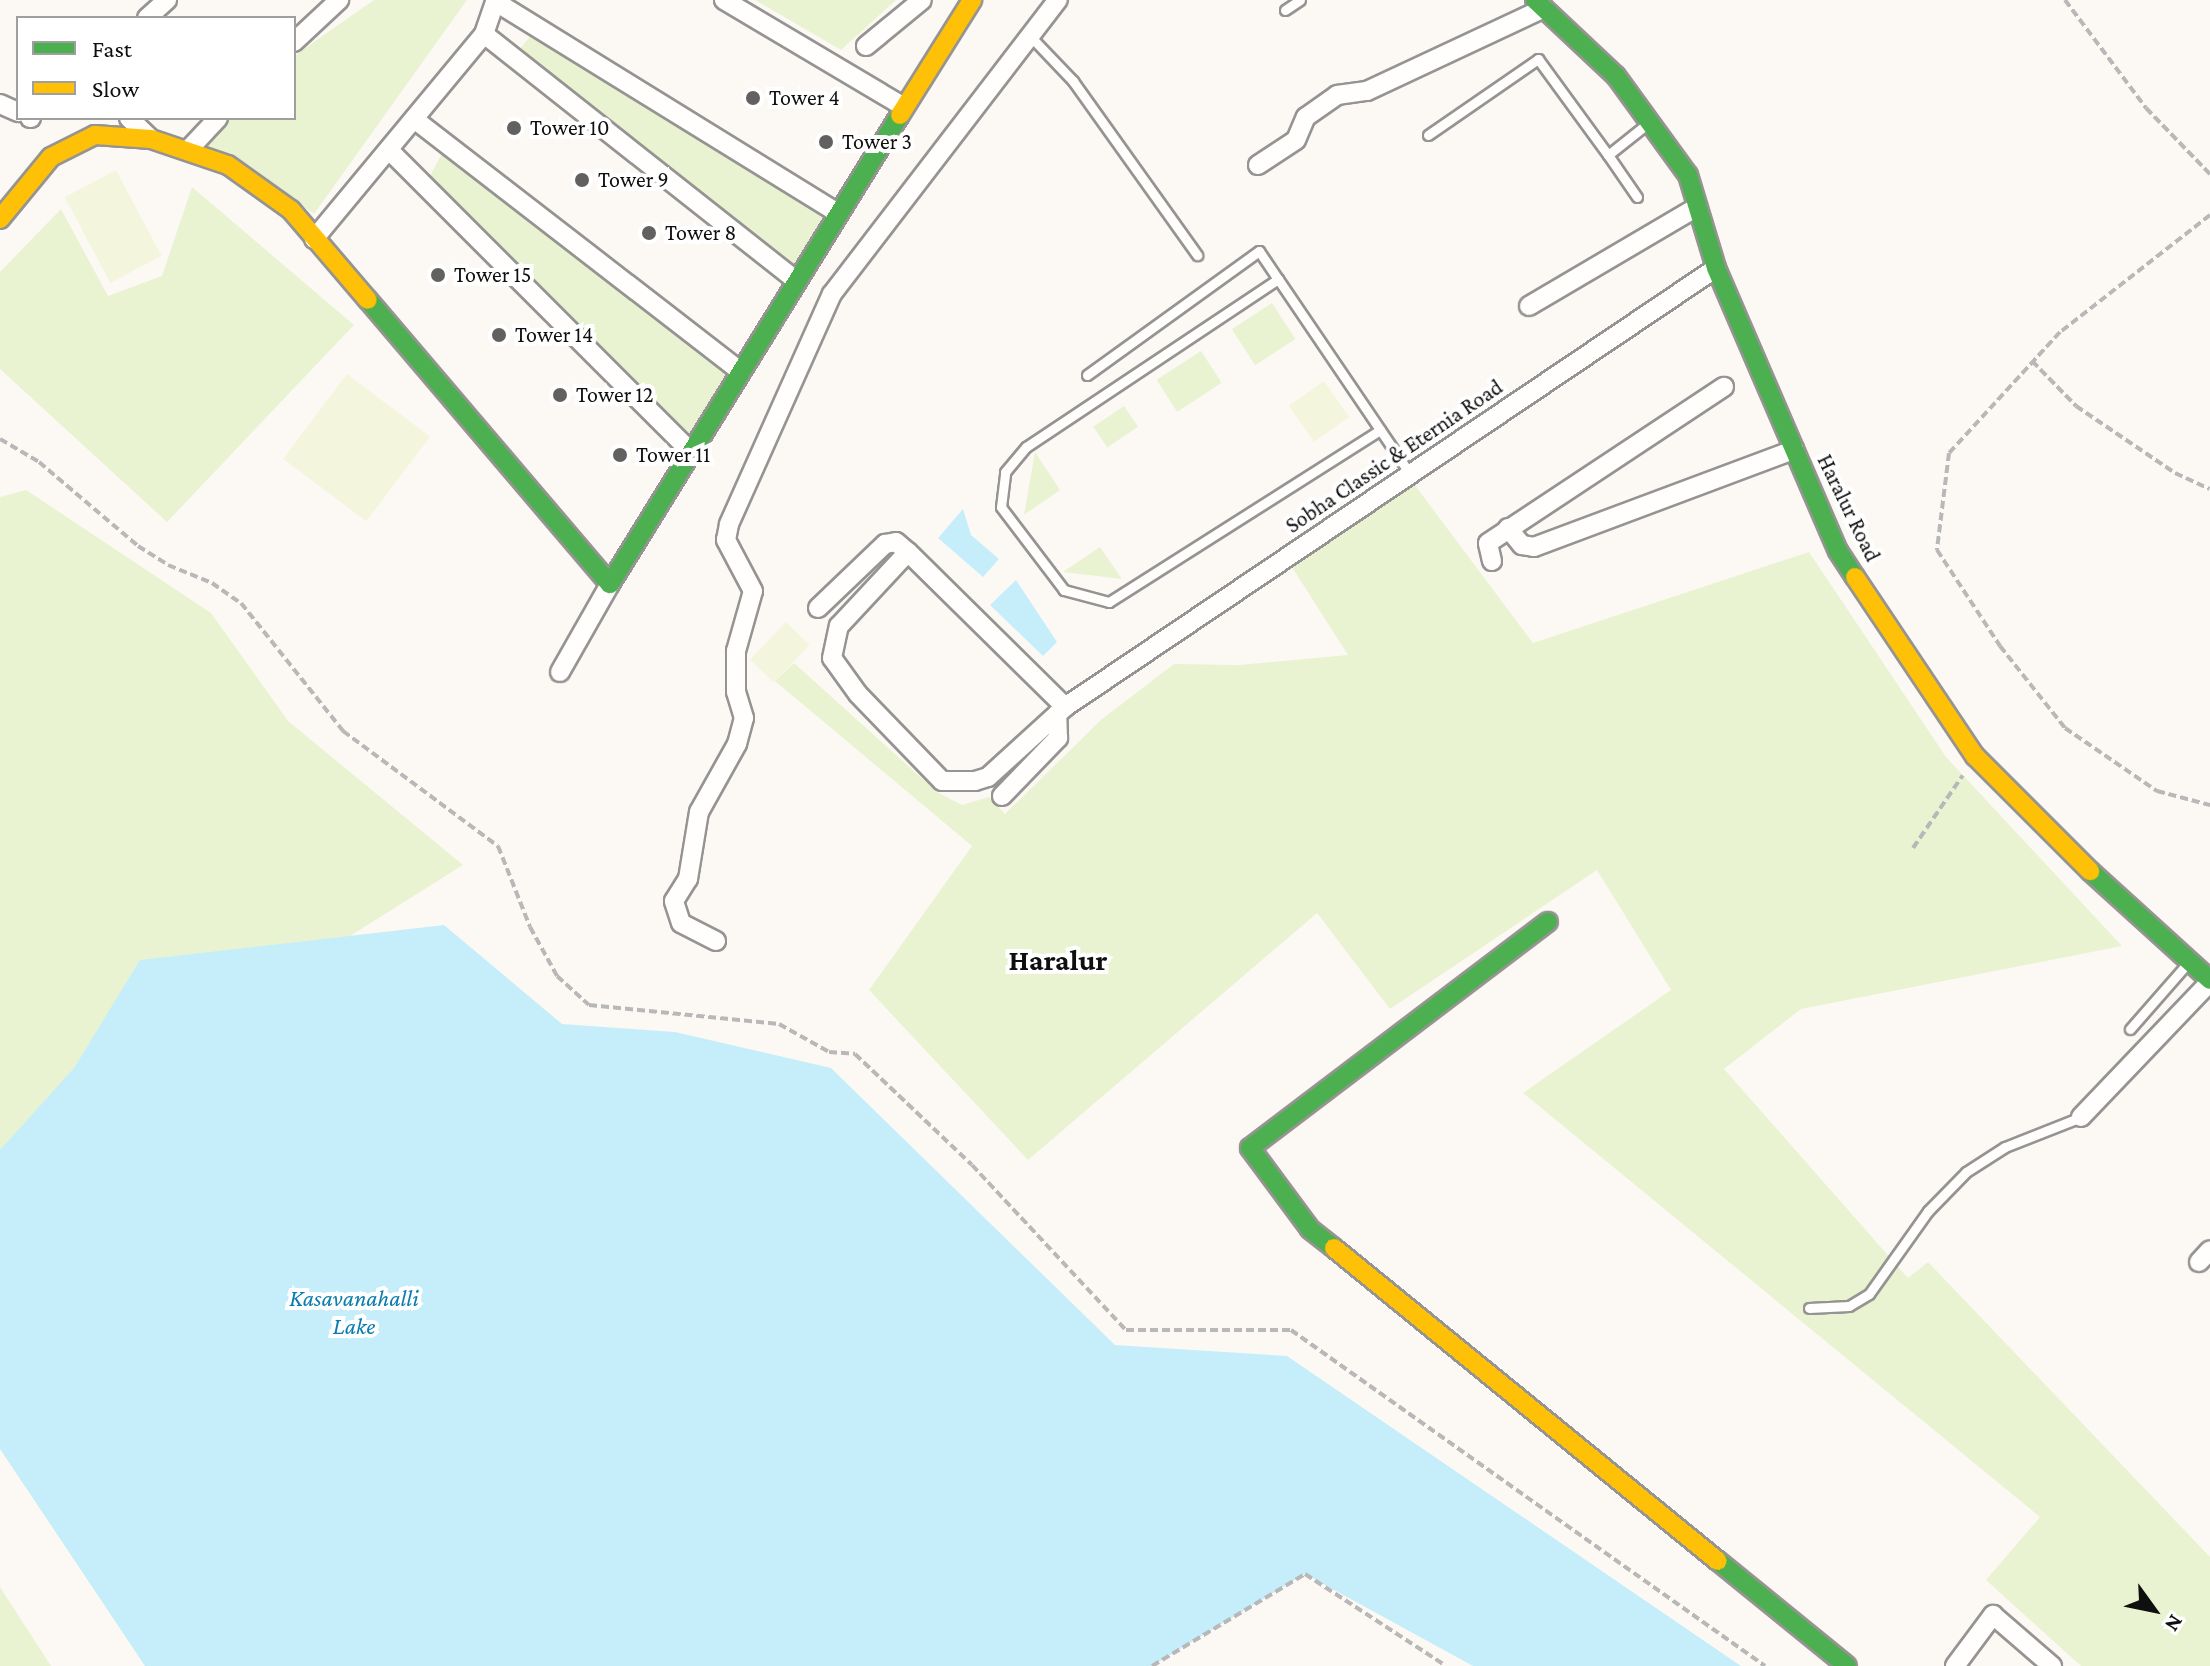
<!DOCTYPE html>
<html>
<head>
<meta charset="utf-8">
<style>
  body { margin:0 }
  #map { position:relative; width:2210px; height:1666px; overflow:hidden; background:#fcf9f4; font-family:"Crimson Pro",serif }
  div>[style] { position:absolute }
  .green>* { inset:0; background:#e9f3d1; transform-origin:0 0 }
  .pitch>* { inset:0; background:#f3f6dc; transform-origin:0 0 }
  .water>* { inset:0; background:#c6eefa }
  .path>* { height:4px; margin-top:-2px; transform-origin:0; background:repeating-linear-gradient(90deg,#b9b8b8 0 8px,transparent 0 12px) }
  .roads { filter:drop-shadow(2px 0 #969492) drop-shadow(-2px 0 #969492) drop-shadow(0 2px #969492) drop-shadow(0 -2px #969492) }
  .lane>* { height:9px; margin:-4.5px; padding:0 4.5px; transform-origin:4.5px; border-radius:4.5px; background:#fffefd }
  .street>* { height:18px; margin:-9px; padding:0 9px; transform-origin:9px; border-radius:9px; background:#fffefd }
  .fast>* { height:18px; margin:-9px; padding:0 9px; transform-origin:9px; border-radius:9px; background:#4caf50 }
  .slow>* { height:18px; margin:-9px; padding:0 9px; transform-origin:9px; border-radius:9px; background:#ffc107 }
  .dots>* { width:22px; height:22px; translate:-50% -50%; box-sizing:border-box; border:4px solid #fff; border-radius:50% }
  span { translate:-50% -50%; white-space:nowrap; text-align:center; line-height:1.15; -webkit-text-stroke:8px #fff; paint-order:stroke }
  .poi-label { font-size:22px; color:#0f0f0f }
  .left { translate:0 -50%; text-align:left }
  .street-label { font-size:22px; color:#0f0f0f }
  .water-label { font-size:24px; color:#0a7cae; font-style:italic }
  .district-label { font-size:30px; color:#0f0f0f; font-weight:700 }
  .legend { position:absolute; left:16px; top:16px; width:280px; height:104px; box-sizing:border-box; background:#fff; border:2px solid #9f9f9f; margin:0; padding:10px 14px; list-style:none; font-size:24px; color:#0f0f0f }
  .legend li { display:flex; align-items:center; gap:16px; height:40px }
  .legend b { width:40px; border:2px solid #9f9f9f }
  .north { position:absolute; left:2114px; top:1570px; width:80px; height:80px; -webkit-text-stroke:6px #fff; paint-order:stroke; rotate:123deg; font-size:22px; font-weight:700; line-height:32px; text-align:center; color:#0f0f0f }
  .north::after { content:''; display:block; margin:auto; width:28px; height:36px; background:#0f0f0f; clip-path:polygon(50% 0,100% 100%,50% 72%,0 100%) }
</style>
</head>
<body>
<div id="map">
  <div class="green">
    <i style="clip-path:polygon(374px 0,467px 0,314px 214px,252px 169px,200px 150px,231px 118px,294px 118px,294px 56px)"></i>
    <i style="clip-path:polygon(755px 0,896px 0,841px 50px)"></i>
    <i style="clip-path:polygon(536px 29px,831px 213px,792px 275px,515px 55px)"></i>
    <i style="clip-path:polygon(445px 148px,735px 371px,691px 442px,426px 183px)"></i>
    <i style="clip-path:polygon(192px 187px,354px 325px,167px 522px,0 369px,0 272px,61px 209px,108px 296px,162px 276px)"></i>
    <i style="left:1272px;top:303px;width:43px;height:48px;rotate:57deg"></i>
    <i style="left:1201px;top:351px;width:38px;height:53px;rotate:57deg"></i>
    <i style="left:1124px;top:406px;width:25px;height:37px;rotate:56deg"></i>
    <i style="clip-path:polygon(1035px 452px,1060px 490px,1024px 515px)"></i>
    <i style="clip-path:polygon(1414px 484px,1533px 643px,1809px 552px,1946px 757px,2122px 946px,1801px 1009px,1724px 1069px,1908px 1278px,1928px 1262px,2210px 1557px,2210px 1666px,2081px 1666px,1986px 1580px,2040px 1517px,1523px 1093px,1671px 990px,1597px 870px,1390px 1009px,1317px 913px,1028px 1160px,869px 990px,972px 846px,775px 681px,794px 663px,937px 792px,962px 805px,989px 797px,1005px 814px,1102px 719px,1174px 664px,1239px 665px,1348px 655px,1290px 564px)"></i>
    <i style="clip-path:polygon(26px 490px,211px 613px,288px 721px,463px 865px,0 1156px,0 497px)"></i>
    <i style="clip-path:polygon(1100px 547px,1122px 579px,1063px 572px)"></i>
    <i style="clip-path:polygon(0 1587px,51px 1666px,0 1666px)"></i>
  </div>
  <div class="pitch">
    <i style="left:116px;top:170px;width:97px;height:58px;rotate:62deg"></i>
    <i style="left:347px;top:374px;width:104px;height:106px;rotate:37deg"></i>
    <i style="left:1324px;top:381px;width:44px;height:43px;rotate:55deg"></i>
    <i style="left:786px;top:622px;width:33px;height:52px;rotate:44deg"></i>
  </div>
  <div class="water">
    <i style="clip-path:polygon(963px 509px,971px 535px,999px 559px,983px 577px,938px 538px)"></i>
    <i style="clip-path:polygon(1016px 580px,1057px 642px,1043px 656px,990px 605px)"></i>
    <i style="clip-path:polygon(444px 925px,562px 1024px,675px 1032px,831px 1068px,1115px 1345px,1287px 1356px,1741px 1666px,1473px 1666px,1305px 1574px,1152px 1666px,145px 1666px,0 1449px,0 1150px,74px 1068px,140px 960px)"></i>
  </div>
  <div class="path">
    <i style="left:2065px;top:0;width:135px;rotate:53.1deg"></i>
    <i style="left:2146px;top:108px;width:92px;rotate:45.9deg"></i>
    <i style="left:2210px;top:215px;width:190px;rotate:142deg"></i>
    <i style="left:2060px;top:332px;width:164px;rotate:132.5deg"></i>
    <i style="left:1949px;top:453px;width:98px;rotate:97.1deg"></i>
    <i style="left:1937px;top:550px;width:115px;rotate:56.7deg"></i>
    <i style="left:2000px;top:646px;width:105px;rotate:51.6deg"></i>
    <i style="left:2065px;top:728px;width:112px;rotate:34.4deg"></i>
    <i style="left:2157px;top:791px;width:55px;rotate:14.8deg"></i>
    <i style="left:2032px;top:361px;width:63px;rotate:45.6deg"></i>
    <i style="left:2076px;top:406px;width:120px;rotate:34.1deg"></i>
    <i style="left:2175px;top:473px;width:38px;rotate:25deg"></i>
    <i style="left:0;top:439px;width:45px;rotate:30.5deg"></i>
    <i style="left:39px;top:462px;width:130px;rotate:40.3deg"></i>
    <i style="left:138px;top:546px;width:36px;rotate:32deg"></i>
    <i style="left:168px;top:565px;width:48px;rotate:22.2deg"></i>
    <i style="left:212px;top:583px;width:35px;rotate:35deg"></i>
    <i style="left:241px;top:603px;width:164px;rotate:51.4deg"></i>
    <i style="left:343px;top:731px;width:193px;rotate:36.6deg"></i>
    <i style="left:498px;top:846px;width:87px;rotate:68.4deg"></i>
    <i style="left:530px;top:927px;width:56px;rotate:61.1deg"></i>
    <i style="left:557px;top:976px;width:43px;rotate:42.2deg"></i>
    <i style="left:589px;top:1005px;width:191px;rotate:5.7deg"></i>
    <i style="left:779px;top:1024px;width:57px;rotate:29.2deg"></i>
    <i style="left:829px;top:1052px;width:26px;rotate:4deg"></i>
    <i style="left:855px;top:1054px;width:161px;rotate:43.5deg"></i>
    <i style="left:972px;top:1165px;width:226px;rotate:47deg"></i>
    <i style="left:1126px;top:1330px;width:165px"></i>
    <i style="left:1291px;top:1330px;width:581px;rotate:35.33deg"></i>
    <i style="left:1913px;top:848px;width:88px;rotate:-55.6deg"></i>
    <i style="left:1152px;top:1666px;width:179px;rotate:-31deg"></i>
    <i style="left:1305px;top:1574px;width:168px;rotate:33.1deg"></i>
  </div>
  <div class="roads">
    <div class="lane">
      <i style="left:1285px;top:10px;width:18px;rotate:-34deg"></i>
      <i style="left:1031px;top:37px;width:61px;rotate:46.3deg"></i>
      <i style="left:1073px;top:81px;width:214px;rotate:54.5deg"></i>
      <i style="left:1428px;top:135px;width:134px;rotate:-34.6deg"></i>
      <i style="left:1538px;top:59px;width:119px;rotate:53.9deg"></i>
      <i style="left:1637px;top:197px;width:51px;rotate:-124.6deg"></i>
      <i style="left:1608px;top:155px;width:50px;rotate:-38.5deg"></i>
      <i style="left:1087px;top:375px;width:212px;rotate:-35.8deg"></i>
      <i style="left:1259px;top:251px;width:34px;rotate:56deg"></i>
      <i style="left:1380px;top:430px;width:321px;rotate:147.6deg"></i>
      <i style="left:1109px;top:602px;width:47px;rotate:-165.1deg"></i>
      <i style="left:1064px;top:590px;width:104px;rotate:-127.2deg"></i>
      <i style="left:1001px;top:507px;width:35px;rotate:-83deg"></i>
      <i style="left:1005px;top:472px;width:33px;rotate:-50deg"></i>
      <i style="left:1026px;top:447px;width:303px;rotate:-33.7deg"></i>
      <i style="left:1278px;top:279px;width:235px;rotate:55.9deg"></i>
      <i style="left:2130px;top:1029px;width:86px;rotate:-48.8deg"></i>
      <i style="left:1809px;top:1308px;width:40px;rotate:-2.9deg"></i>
      <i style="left:1849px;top:1306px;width:23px;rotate:-31deg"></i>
      <i style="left:1869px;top:1294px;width:102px;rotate:-54.6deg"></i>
      <i style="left:1928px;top:1211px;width:54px;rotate:-45.7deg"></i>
      <i style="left:1966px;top:1172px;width:46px;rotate:-32.7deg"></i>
      <i style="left:2005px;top:1147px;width:82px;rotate:-21.5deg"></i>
    </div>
    <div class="street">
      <i style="left:724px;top:0;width:209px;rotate:30.7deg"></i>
      <i style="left:496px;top:2px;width:401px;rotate:31.7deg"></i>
      <i style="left:147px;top:18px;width:27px;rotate:-42deg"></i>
      <i style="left:484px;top:34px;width:397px;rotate:38.3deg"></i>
      <i style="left:294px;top:42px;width:62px;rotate:-43deg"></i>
      <i style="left:866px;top:46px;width:72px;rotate:-39.4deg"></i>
      <i style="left:0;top:104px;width:20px;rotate:24deg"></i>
      <i style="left:30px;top:118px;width:1px"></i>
      <i style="left:129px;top:118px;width:30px;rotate:44deg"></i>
      <i style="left:414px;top:119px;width:413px;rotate:37.7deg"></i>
      <i style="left:190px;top:148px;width:41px;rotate:-47deg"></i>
      <i style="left:390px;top:151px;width:427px;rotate:45deg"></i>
      <i style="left:1258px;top:165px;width:45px;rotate:-33.3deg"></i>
      <i style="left:1296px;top:140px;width:25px;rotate:-67deg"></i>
      <i style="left:1306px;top:117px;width:38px;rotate:-35deg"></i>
      <i style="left:1337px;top:95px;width:30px;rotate:-8deg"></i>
      <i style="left:1367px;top:91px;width:195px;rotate:-25.1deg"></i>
      <i style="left:314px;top:239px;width:266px;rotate:-50.3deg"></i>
      <i style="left:484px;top:34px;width:36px;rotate:-71deg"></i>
      <i style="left:1529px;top:306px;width:195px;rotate:-30.5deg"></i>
      <i style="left:1508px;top:528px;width:22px;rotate:51deg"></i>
      <i style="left:1522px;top:545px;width:12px;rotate:9deg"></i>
      <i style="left:1534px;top:547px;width:278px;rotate:-20.5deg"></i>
      <i style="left:908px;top:552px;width:221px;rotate:44.6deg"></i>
      <i style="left:1065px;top:707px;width:104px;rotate:137.7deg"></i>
      <i style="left:988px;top:777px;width:14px;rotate:163deg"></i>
      <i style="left:975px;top:781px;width:33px;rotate:180deg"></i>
      <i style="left:942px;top:781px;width:121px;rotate:-134deg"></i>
      <i style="left:858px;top:694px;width:44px;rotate:-125.8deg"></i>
      <i style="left:832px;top:658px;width:33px;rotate:-78deg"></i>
      <i style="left:839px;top:626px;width:101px;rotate:-47deg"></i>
      <i style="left:1492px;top:561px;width:18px;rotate:-103deg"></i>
      <i style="left:1488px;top:543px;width:283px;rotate:-33.5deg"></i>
      <i style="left:818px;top:608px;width:93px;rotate:-43.7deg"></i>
      <i style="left:885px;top:544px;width:11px;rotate:-10deg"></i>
      <i style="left:896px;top:542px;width:16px;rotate:40deg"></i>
      <i style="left:560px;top:672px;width:101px;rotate:-60.4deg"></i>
      <i style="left:1065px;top:707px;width:785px;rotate:-33.99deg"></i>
      <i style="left:1002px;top:796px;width:81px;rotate:-46deg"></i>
      <i style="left:1058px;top:738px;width:24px;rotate:-92deg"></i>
      <i style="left:716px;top:941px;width:39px;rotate:-153deg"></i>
      <i style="left:681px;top:923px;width:23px;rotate:-108deg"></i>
      <i style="left:674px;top:901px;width:26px;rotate:-58deg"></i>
      <i style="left:688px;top:879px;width:68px;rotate:-80.7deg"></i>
      <i style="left:699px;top:812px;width:78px;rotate:-60.8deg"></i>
      <i style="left:737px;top:744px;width:27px;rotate:-75deg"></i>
      <i style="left:744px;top:718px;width:27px;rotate:-107deg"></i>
      <i style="left:736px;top:692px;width:41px;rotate:-90deg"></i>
      <i style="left:736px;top:651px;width:62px;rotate:-74.2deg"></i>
      <i style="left:753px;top:591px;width:58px;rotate:-117.9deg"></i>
      <i style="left:726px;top:540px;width:16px;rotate:-79deg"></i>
      <i style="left:729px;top:524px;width:252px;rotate:-65.9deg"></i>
      <i style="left:832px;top:294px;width:371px;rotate:-52.5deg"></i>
      <i style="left:2081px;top:1117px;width:187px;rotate:-46.3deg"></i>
      <i style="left:2199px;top:1262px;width:16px;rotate:-47deg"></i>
      <i style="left:1955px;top:1666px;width:64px;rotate:-53.3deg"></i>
      <i style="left:1993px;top:1615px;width:78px;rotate:40.8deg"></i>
    </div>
    <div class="fast">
      <i style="left:1535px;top:0;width:111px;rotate:43.2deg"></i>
      <i style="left:1616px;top:76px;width:122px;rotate:54deg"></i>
      <i style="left:1688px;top:175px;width:97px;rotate:73.2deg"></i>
      <i style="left:1716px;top:268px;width:308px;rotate:66.7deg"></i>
      <i style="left:1838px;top:551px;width:31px;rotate:57deg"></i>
      <i style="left:368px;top:300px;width:373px;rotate:49.6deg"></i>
      <i style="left:610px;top:584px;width:551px;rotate:-58.27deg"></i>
      <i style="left:2090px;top:871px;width:162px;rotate:42.2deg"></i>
      <i style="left:1334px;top:1248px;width:31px;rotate:-142deg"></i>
      <i style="left:1310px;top:1229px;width:101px;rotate:-126.5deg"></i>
      <i style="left:1250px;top:1148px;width:374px;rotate:-37.2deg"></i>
      <i style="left:1718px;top:1561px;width:166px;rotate:39.1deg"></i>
    </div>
    <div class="slow">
      <i style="left:900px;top:115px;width:136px;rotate:-57.9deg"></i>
      <i style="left:0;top:219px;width:80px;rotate:-50.6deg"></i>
      <i style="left:51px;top:157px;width:49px;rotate:-26.6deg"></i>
      <i style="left:95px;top:135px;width:56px;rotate:4.1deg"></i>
      <i style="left:151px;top:139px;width:81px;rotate:18.7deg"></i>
      <i style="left:228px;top:165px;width:77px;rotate:35.5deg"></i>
      <i style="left:291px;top:210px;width:118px;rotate:49.5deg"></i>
      <i style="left:1855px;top:577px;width:216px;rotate:56.2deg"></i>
      <i style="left:1975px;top:756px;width:163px;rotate:45deg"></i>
      <i style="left:1334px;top:1248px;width:495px;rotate:39.2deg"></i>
    </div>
  </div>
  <div class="dots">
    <i style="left:753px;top:98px;background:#62615f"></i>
    <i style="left:514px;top:128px;background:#62615f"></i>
    <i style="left:826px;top:142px;background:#62615f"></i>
    <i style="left:582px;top:180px;background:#62615f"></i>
    <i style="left:649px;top:233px;background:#62615f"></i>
    <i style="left:438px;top:275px;background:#62615f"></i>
    <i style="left:499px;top:335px;background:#62615f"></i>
    <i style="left:560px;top:395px;background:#62615f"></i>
    <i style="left:620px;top:455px;background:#62615f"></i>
  </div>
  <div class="poi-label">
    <span class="left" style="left:769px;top:98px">Tower 4</span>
    <span class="left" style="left:530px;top:128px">Tower 10</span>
    <span class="left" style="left:842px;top:142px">Tower 3</span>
    <span class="left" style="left:598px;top:180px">Tower 9</span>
    <span class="left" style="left:665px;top:233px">Tower 8</span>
    <span class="left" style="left:454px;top:275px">Tower 15</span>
    <span class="left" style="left:515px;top:335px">Tower 14</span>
    <span class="left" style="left:576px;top:395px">Tower 12</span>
    <span class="left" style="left:636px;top:455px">Tower 11</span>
  </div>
  <div class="street-label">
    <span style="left:1394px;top:456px;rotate:-34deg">Sobha Classic &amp; Eternia Road</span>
    <span style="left:1849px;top:508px;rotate:64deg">Haralur Road</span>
  </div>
  <div class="water-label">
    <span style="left:354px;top:1312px">Kasavanahalli<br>Lake</span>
  </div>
  <div class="district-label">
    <span style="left:1058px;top:960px">Haralur</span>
  </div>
  <ul class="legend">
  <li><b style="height:10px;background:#4caf50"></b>Fast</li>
  <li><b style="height:10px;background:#ffc107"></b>Slow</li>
  </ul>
  <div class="north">N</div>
</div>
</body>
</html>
